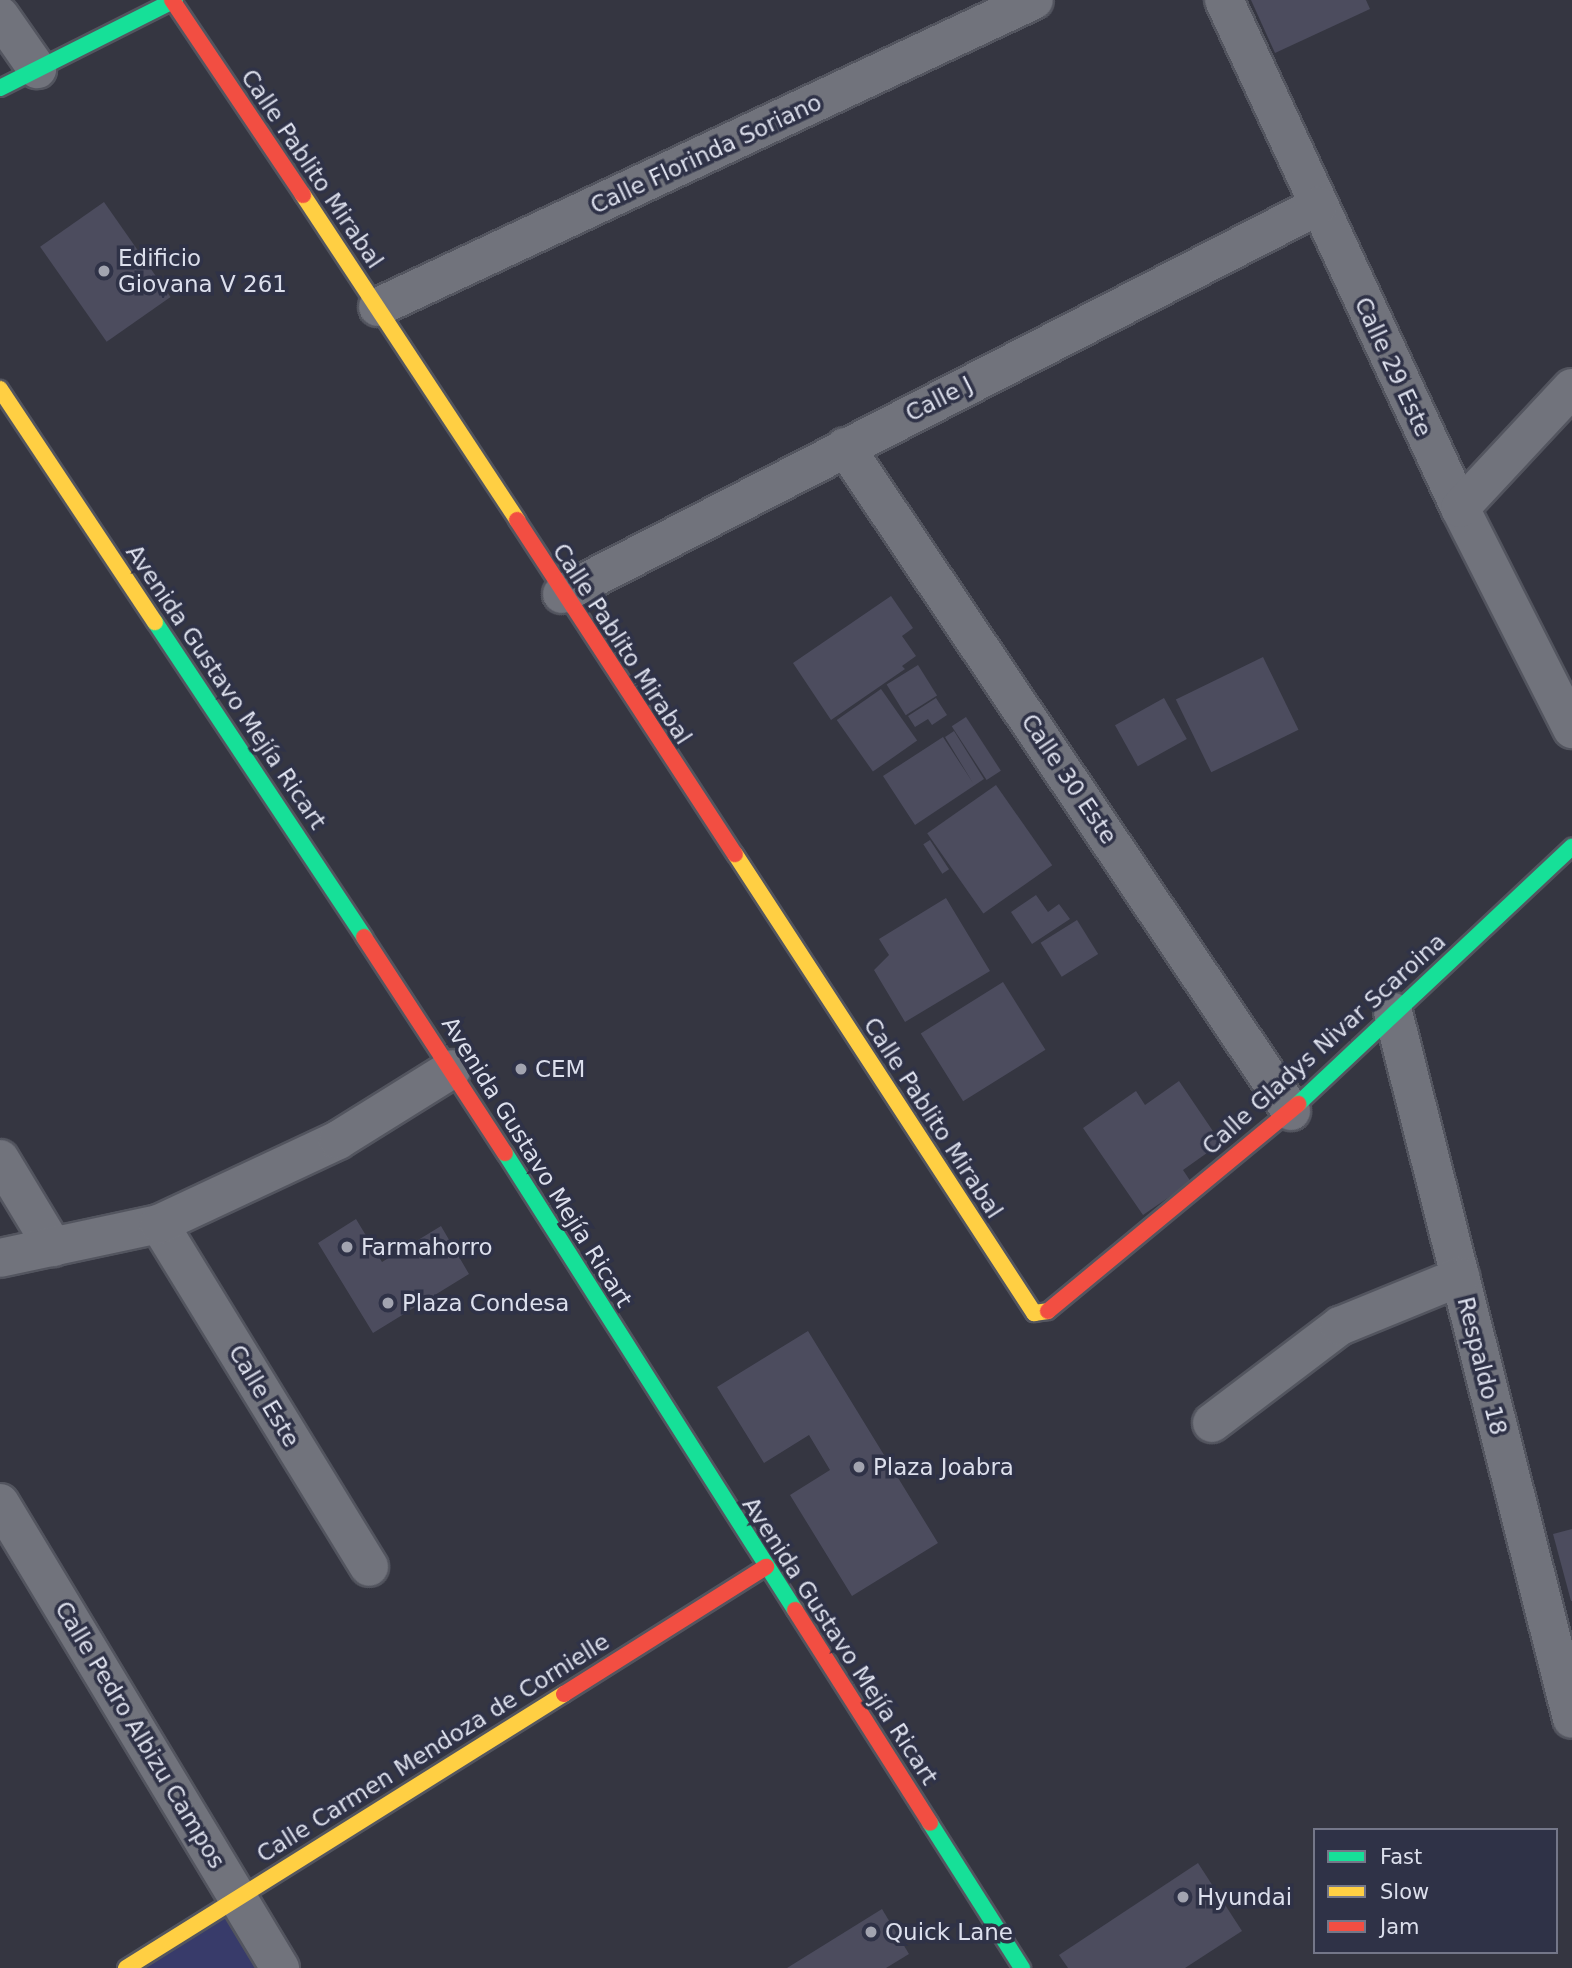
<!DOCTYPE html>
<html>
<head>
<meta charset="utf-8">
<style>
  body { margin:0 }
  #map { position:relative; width:1572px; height:1968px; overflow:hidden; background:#353641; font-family:"DejaVu Sans",sans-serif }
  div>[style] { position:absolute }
  .green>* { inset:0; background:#383b6a }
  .building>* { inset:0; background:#4c4c5e; transform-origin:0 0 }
  .roads { filter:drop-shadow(2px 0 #53555f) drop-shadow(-2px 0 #53555f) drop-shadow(0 2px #53555f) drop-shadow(0 -2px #53555f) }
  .street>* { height:38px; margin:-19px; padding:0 19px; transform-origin:19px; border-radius:19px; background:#71737c }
  .fast>* { height:16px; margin:-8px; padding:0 8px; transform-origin:8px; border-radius:8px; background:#16e098 }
  .slow>* { height:16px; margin:-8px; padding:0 8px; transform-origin:8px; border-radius:8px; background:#ffcf43 }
  .jam>* { height:16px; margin:-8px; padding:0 8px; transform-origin:8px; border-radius:8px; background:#f24e42 }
  .dots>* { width:19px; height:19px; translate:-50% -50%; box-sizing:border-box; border:4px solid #2f3247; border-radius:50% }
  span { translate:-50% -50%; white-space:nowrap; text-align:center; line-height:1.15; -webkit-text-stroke:7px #2f3247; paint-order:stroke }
  .street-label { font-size:23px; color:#dcdfec }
  .poi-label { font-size:23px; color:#dcdfec }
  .left { translate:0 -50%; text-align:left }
  .legend { position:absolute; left:1313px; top:1828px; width:245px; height:126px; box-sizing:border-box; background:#2f3247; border:2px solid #747789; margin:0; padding:9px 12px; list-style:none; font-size:21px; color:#dcdfec }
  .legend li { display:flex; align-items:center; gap:14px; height:35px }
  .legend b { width:35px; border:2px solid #747789 }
</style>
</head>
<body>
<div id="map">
  <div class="green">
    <i style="clip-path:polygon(238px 1896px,280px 1968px,126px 1968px)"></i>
  </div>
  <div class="building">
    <i style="clip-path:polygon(1251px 0,1366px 0,1370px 9px,1275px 53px)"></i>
    <i style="left:104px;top:202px;width:116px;height:78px;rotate:55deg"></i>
    <i style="clip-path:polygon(891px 596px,913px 628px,902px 636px,916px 656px,902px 666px,905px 669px,831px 720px,793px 663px)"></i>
    <i style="left:1263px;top:657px;width:81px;height:97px;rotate:64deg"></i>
    <i style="left:918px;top:665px;width:36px;height:37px;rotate:58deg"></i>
    <i style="left:881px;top:689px;width:63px;height:54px;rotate:55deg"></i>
    <i style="clip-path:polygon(936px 698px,947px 715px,932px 725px,928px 719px,915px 727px,908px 716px)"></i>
    <i style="left:1164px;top:698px;width:47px;height:56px;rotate:61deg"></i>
    <i style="left:966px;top:717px;width:64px;height:17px;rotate:57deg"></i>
    <i style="clip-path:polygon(954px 731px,984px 779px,915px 825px,883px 776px,943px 737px,973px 783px,945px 737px)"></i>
    <i style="left:996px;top:785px;width:98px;height:84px;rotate:55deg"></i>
    <i style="left:930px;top:840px;width:35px;height:8px;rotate:57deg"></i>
    <i style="clip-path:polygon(1036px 895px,1048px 912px,1059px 904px,1070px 919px,1032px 944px,1011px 912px)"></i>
    <i style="clip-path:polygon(946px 898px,990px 971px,905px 1022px,874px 970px,889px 955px,879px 939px)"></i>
    <i style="left:1077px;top:920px;width:40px;height:43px;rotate:58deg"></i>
    <i style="left:1003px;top:982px;width:80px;height:97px;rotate:58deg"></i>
    <i style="clip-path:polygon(1179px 1081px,1221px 1143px,1183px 1170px,1191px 1182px,1143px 1215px,1083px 1128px,1136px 1091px,1145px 1105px)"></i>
    <i style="clip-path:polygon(356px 1219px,382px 1262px,441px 1226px,469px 1274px,373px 1333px,318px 1243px)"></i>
    <i style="clip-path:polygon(808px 1331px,938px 1543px,852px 1596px,790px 1495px,830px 1470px,809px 1435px,764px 1463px,717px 1387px)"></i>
    <i style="clip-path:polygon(1572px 1529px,1572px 1601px,1571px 1601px,1553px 1534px)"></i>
    <i style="clip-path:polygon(1198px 1863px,1242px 1931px,1185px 1968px,1068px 1968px,1059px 1955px)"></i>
    <i style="clip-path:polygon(882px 1909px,909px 1954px,886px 1968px,787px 1968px)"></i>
  </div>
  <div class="roads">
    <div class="street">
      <i style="left:1224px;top:0;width:560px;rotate:65.08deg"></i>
      <i style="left:1460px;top:508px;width:248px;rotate:63.1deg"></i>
      <i style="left:0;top:16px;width:65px;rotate:55.1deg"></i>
      <i style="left:378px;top:307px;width:724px;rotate:-25.08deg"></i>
      <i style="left:845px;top:447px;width:800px;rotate:56.11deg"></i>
      <i style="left:1460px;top:508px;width:164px;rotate:-47deg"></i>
      <i style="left:562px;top:594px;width:850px;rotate:-27.17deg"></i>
      <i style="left:1393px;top:1012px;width:729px;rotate:75.79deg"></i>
      <i style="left:0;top:1159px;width:103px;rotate:58.9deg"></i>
      <i style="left:159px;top:1224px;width:402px;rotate:58.5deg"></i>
      <i style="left:0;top:1258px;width:163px;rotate:-12.1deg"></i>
      <i style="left:159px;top:1224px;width:198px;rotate:-25.1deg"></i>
      <i style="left:338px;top:1140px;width:134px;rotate:-31.9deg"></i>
      <i style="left:1212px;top:1423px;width:161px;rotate:-37.2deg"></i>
      <i style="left:1340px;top:1326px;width:130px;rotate:-22.2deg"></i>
      <i style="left:0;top:1503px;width:543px;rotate:58.95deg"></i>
    </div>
    <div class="fast">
      <i style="left:0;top:88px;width:196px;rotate:-26.7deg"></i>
      <i style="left:155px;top:622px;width:378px;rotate:56.4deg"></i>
      <i style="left:1298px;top:1104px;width:376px;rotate:-43.2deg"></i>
      <i style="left:505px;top:1153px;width:541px;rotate:57.6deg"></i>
      <i style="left:930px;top:1823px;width:172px;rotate:57.6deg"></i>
    </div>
    <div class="slow">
      <i style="left:303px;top:195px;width:389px;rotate:56.6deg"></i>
      <i style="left:0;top:389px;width:280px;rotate:56.4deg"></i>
      <i style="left:735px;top:854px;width:548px;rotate:56.92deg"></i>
      <i style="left:1034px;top:1313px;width:14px;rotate:-8deg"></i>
      <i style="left:126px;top:1968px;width:517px;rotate:-32.03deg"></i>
    </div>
    <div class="jam">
      <i style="left:172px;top:0;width:235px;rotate:56.1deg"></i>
      <i style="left:517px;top:520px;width:399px;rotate:56.9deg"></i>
      <i style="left:364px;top:937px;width:258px;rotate:56.9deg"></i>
      <i style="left:1048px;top:1311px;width:325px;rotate:-39.6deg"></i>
      <i style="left:795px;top:1610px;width:252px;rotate:57.6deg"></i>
      <i style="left:564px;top:1694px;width:239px;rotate:-32.2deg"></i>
    </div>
  </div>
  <div class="dots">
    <i style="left:104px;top:271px;background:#a2a4b0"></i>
    <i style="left:521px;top:1069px;background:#a2a4b0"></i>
    <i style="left:347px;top:1247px;background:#a2a4b0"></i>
    <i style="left:388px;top:1303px;background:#a2a4b0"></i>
    <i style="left:859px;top:1467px;background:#a2a4b0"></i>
    <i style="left:1183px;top:1897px;background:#a2a4b0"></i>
    <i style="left:871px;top:1932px;background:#a2a4b0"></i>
  </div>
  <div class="street-label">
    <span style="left:706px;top:154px;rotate:-25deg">Calle Florinda Soriano</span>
    <span style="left:312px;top:169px;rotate:56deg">Calle Pablito Mirabal</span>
    <span style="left:1393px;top:367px;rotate:65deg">Calle 29 Este</span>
    <span style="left:939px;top:399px;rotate:-27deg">Calle J</span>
    <span style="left:622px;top:644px;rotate:57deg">Calle Pablito Mirabal</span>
    <span style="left:226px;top:687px;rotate:56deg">Avenida Gustavo Mejía Ricart</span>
    <span style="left:1069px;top:779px;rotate:56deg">Calle 30 Este</span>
    <span style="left:1324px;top:1044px;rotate:-42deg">Calle Gladys Nivar Scaroina</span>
    <span style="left:933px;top:1118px;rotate:57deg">Calle Pablito Mirabal</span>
    <span style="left:537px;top:1162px;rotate:58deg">Avenida Gustavo Mejía Ricart</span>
    <span style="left:1482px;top:1366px;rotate:76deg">Respaldo 18</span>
    <span style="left:264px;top:1396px;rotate:59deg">Calle Este</span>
    <span style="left:840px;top:1641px;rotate:57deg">Avenida Gustavo Mejía Ricart</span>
    <span style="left:140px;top:1735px;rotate:59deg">Calle Pedro Albizu Campos</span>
    <span style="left:433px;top:1748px;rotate:-32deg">Calle Carmen Mendoza de Cornielle</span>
  </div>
  <div class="poi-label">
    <span class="left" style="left:118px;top:271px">Edificio<br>Giovana V 261</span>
    <span class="left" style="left:535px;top:1069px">CEM</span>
    <span class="left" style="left:361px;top:1247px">Farmahorro</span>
    <span class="left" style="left:402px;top:1303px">Plaza Condesa</span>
    <span class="left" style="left:873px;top:1467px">Plaza Joabra</span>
    <span class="left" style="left:1197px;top:1897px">Hyundai</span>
    <span class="left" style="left:885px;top:1932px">Quick Lane</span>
  </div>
  <ul class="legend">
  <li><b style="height:9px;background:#16e098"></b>Fast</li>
  <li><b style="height:9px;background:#ffcf43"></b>Slow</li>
  <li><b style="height:9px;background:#f24e42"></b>Jam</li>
  </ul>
</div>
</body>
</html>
